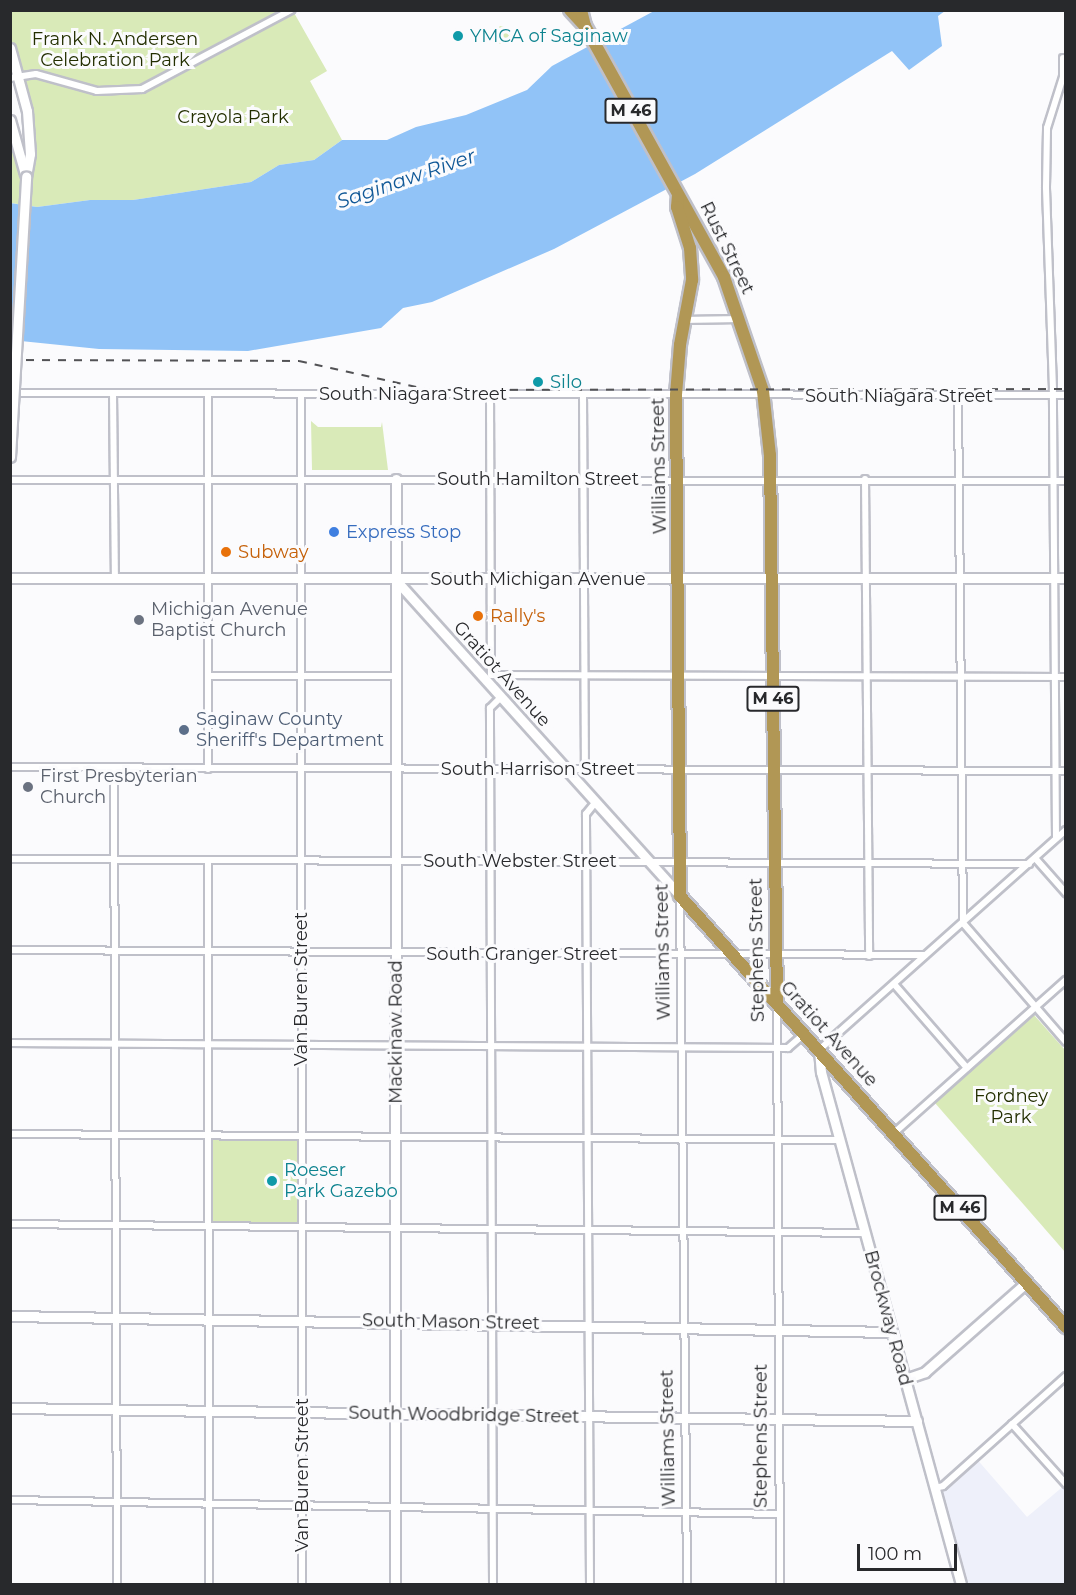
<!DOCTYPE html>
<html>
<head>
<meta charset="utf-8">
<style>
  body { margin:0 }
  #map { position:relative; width:1076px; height:1595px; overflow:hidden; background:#fbfbfd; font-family:Montserrat,sans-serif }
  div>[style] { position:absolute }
  .built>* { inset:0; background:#eef0fa }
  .green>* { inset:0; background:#d9eab8; transform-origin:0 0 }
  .round { border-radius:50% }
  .water>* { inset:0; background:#91c3f7 }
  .roads { filter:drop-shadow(2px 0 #bfc0c9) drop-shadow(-2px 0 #bfc0c9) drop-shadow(0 2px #bfc0c9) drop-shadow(0 -2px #bfc0c9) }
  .street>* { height:6px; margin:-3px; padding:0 3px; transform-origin:3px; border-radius:3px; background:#fff }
  .secondary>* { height:9px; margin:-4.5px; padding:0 4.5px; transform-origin:4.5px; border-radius:4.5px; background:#fff }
  .highway>* { height:12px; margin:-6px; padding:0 6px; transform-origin:6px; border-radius:6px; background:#b19755 }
  .rail>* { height:2px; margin-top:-1px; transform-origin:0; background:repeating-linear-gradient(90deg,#525255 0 8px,transparent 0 16px) }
  .bridges { filter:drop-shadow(2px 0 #bfc0c9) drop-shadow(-2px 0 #bfc0c9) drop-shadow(0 2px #bfc0c9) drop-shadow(0 -2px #bfc0c9) }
  .secondary-bridge>* { height:9px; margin:-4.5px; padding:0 4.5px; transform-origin:4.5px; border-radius:4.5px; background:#fff }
  .dots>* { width:16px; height:16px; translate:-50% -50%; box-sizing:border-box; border:3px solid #fbfbfd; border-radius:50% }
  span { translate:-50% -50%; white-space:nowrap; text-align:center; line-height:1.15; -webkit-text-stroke:6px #fbfbfd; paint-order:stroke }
  .shield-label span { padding:2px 4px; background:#fbfbfd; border:2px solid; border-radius:4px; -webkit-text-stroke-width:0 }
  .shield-label { font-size:16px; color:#28292c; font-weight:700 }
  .culture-label { font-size:18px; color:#0d838f }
  .left { translate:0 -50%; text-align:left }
  .park-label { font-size:18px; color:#232f00 }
  .street-label { font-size:18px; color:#28292c }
  .shop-label { font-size:18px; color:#366cbe }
  .food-label { font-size:18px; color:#c56008 }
  .worship-label { font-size:18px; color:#5b616d }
  .service-label { font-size:18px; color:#4e5e75 }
  .water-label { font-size:20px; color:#105897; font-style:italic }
  .frame { position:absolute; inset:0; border:12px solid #28292c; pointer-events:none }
  .scale { position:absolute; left:857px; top:1544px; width:100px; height:27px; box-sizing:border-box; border:3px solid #28292c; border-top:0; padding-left:8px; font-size:18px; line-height:21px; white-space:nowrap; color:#28292c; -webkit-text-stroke:4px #fbfbfd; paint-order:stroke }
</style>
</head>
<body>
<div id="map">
  <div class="built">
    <i style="clip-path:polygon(975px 1457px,1027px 1517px,1066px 1484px,1065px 1584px,961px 1584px,935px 1488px)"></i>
  </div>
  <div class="green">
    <i style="clip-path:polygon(11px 11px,293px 11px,327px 71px,310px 81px,342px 140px,314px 160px,279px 165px,251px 182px,133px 200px,90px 200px,37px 207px,11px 203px,10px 120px,25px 174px,30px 141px,11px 48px)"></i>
    <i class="round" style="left:491px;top:26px;width:18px;height:18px"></i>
    <i style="clip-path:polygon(311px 421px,318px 427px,381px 427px,382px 422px,388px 470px,312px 470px)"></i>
    <i style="clip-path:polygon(1034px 1015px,1065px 1050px,1065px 1252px,935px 1103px)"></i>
    <i style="left:212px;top:1140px;width:85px;height:83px"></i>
  </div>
  <div class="water">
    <i style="clip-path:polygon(654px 11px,945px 11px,938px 16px,942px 46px,909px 70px,892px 51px,695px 174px,554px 249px,432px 302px,403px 308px,381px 328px,248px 351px,99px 349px,11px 340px,10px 203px,37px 207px,90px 200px,133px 200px,251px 182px,279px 165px,314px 160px,342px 140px,387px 140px,416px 127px,466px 115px,527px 90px,552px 66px)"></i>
  </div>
  <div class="roads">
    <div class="street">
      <i style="left:10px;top:78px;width:26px;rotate:-9deg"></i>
      <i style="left:36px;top:74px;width:63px;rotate:15.6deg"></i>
      <i style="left:97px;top:91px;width:45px;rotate:-2.5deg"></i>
      <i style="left:142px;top:89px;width:169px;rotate:-27.9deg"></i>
      <i style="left:685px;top:320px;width:53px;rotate:-1.1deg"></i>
      <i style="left:10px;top:393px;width:1056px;rotate:0.11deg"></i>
      <i style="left:208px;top:393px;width:376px;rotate:90deg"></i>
      <i style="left:113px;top:394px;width:184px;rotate:89.4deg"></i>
      <i style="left:301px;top:394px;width:1190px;rotate:89.95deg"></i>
      <i style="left:490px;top:395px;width:280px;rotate:89.8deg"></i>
      <i style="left:583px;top:395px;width:374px;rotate:89.7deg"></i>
      <i style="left:958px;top:395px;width:528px;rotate:89.46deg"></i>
      <i style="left:963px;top:923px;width:157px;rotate:49.1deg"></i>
      <i style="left:865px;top:479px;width:477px;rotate:89.5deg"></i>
      <i style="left:10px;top:480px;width:1056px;rotate:0.05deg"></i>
      <i style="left:492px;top:675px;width:574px;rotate:0.2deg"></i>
      <i style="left:209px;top:676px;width:188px"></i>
      <i style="left:10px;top:767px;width:1056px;rotate:0.22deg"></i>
      <i style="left:114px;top:768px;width:816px;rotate:89.79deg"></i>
      <i style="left:1056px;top:838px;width:449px;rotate:-90.4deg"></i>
      <i style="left:1053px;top:389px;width:202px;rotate:-92deg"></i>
      <i style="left:1046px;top:187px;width:59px;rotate:-89deg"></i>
      <i style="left:1047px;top:128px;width:53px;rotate:-72.6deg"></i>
      <i style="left:1063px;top:77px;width:19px;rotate:-90deg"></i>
      <i style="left:1035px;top:858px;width:47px;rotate:48.5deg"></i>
      <i style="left:10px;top:859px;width:1019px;rotate:0.28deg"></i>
      <i style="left:208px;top:860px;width:724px;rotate:89.92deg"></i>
      <i style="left:680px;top:899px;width:685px;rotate:89.41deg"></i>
      <i style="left:10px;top:950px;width:915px;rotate:0.31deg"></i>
      <i style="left:894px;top:984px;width:111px;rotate:49deg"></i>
      <i style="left:777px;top:1004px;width:580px;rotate:89.7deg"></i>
      <i style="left:10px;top:1043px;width:778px;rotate:0.37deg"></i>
      <i style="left:788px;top:1048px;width:21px;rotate:-41deg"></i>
      <i style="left:819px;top:1050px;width:331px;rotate:-41.7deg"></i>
      <i style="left:894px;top:1133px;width:230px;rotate:-41.7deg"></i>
      <i style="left:10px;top:1134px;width:829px;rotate:0.41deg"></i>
      <i style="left:10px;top:1224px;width:854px;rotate:0.6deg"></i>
      <i style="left:1012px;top:1424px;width:81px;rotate:48deg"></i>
      <i style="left:935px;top:1488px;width:8px;rotate:-14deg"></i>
      <i style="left:943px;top:1486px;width:165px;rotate:-41.8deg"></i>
      <i style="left:10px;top:1500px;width:769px;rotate:1.04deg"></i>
      <i style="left:493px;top:1584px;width:876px;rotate:-90.2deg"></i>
      <i style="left:490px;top:708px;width:13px;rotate:-45deg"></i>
      <i style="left:590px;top:1584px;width:770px;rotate:-90.3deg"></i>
      <i style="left:586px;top:814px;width:14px;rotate:-51deg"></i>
    </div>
    <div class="secondary">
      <i style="left:10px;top:48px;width:65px;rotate:74.9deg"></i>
      <i style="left:27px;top:111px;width:43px;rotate:86deg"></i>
      <i style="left:30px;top:154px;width:22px;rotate:100deg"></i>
      <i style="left:10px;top:120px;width:56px;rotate:74.5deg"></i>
      <i style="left:10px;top:578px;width:1056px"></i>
      <i style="left:395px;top:579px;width:426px;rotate:48deg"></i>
      <i style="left:819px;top:1050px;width:22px;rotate:85deg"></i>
      <i style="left:821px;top:1072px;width:531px;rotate:74.71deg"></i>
      <i style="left:10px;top:1316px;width:881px;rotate:1.04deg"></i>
      <i style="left:905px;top:1379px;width:21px;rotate:-19deg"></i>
      <i style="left:925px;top:1372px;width:135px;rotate:-41.4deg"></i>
      <i style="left:10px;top:1408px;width:907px;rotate:0.82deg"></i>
      <i style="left:395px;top:1584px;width:1105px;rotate:-89.95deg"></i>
    </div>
    <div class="highway">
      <i style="left:570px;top:10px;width:22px;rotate:47deg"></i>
      <i style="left:581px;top:10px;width:16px;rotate:76deg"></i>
      <i style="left:585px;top:26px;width:287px;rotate:61deg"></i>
      <i style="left:724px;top:277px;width:120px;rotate:71.1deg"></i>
      <i style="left:763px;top:391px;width:64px;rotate:83.8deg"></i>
      <i style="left:770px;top:455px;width:549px;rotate:89.27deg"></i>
      <i style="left:678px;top:195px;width:12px;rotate:95deg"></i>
      <i style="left:677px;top:207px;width:43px;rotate:72.4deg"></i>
      <i style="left:690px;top:248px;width:32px;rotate:86deg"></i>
      <i style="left:692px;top:280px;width:66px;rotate:100.5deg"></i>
      <i style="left:680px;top:345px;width:50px;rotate:94.6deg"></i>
      <i style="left:676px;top:395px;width:501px;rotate:89.54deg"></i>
      <i style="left:680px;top:896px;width:579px;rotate:48.15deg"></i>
    </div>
  </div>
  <div class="rail">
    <i style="left:10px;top:360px;width:289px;rotate:0.2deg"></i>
    <i style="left:299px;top:361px;width:134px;rotate:12.5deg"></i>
    <i style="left:430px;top:390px;width:636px;rotate:-0.09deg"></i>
  </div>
  <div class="bridges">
    <div class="secondary-bridge">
      <i style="left:10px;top:457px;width:281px;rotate:-86.7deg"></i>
    </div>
  </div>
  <div class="dots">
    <i style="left:458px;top:36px;background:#0f9aa8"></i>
    <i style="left:538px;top:382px;background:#0f9aa8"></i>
    <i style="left:334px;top:532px;background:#3f7fe0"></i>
    <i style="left:226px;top:552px;background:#e8710a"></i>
    <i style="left:478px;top:616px;background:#e8710a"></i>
    <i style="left:139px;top:620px;background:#6b7280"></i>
    <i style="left:184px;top:730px;background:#5c6f8a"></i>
    <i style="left:28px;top:787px;background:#6b7280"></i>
    <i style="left:272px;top:1181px;background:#0f9aa8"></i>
  </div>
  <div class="shield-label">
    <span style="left:631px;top:111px">M 46</span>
    <span style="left:773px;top:699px">M 46</span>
    <span style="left:960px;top:1208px">M 46</span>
  </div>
  <div class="culture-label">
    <span class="left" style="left:470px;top:36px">YMCA of Saginaw</span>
    <span class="left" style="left:550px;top:382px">Silo</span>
    <span class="left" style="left:284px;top:1181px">Roeser<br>Park Gazebo</span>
  </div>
  <div class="park-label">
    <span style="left:115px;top:50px">Frank N. Andersen<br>Celebration Park</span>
    <span style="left:233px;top:117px">Crayola Park</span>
    <span style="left:1011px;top:1107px">Fordney<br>Park</span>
  </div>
  <div class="street-label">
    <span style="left:727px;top:248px;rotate:64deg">Rust Street</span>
    <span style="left:413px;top:394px">South Niagara Street</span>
    <span style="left:899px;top:396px">South Niagara Street</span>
    <span style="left:659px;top:466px;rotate:-91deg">Williams Street</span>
    <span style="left:538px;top:479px">South Hamilton Street</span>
    <span style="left:538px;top:579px">South Michigan Avenue</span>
    <span style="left:502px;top:674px;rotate:48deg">Gratiot Avenue</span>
    <span style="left:538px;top:769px">South Harrison Street</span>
    <span style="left:520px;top:861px">South Webster Street</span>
    <span style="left:757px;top:950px;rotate:-91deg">Stephens Street</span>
    <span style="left:663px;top:952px;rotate:-91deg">Williams Street</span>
    <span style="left:522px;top:954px">South Granger Street</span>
    <span style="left:301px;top:989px;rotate:-90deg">Van Buren Street</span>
    <span style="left:396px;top:1032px;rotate:-90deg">Mackinaw Road</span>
    <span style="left:829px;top:1034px;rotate:48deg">Gratiot Avenue</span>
    <span style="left:888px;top:1318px;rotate:75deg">Brockway Road</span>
    <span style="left:451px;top:1322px;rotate:1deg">South Mason Street</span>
    <span style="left:464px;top:1415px;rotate:1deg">South Woodbridge Street</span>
    <span style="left:761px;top:1436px;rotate:-90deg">Stephens Street</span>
    <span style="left:668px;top:1438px;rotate:-91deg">Williams Street</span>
    <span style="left:302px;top:1475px;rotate:-90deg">Van Buren Street</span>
  </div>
  <div class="shop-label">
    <span class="left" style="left:346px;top:532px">Express Stop</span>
  </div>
  <div class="food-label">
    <span class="left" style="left:238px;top:552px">Subway</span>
    <span class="left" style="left:490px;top:616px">Rally's</span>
  </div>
  <div class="worship-label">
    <span class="left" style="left:151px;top:620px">Michigan Avenue<br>Baptist Church</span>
    <span class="left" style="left:40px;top:787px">First Presbyterian<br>Church</span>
  </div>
  <div class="service-label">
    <span class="left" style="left:196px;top:730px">Saginaw County<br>Sheriff's Department</span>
  </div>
  <div class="water-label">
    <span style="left:406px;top:179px;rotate:-19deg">Saginaw River</span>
  </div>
  <div class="frame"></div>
  <div class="scale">100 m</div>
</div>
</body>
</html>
